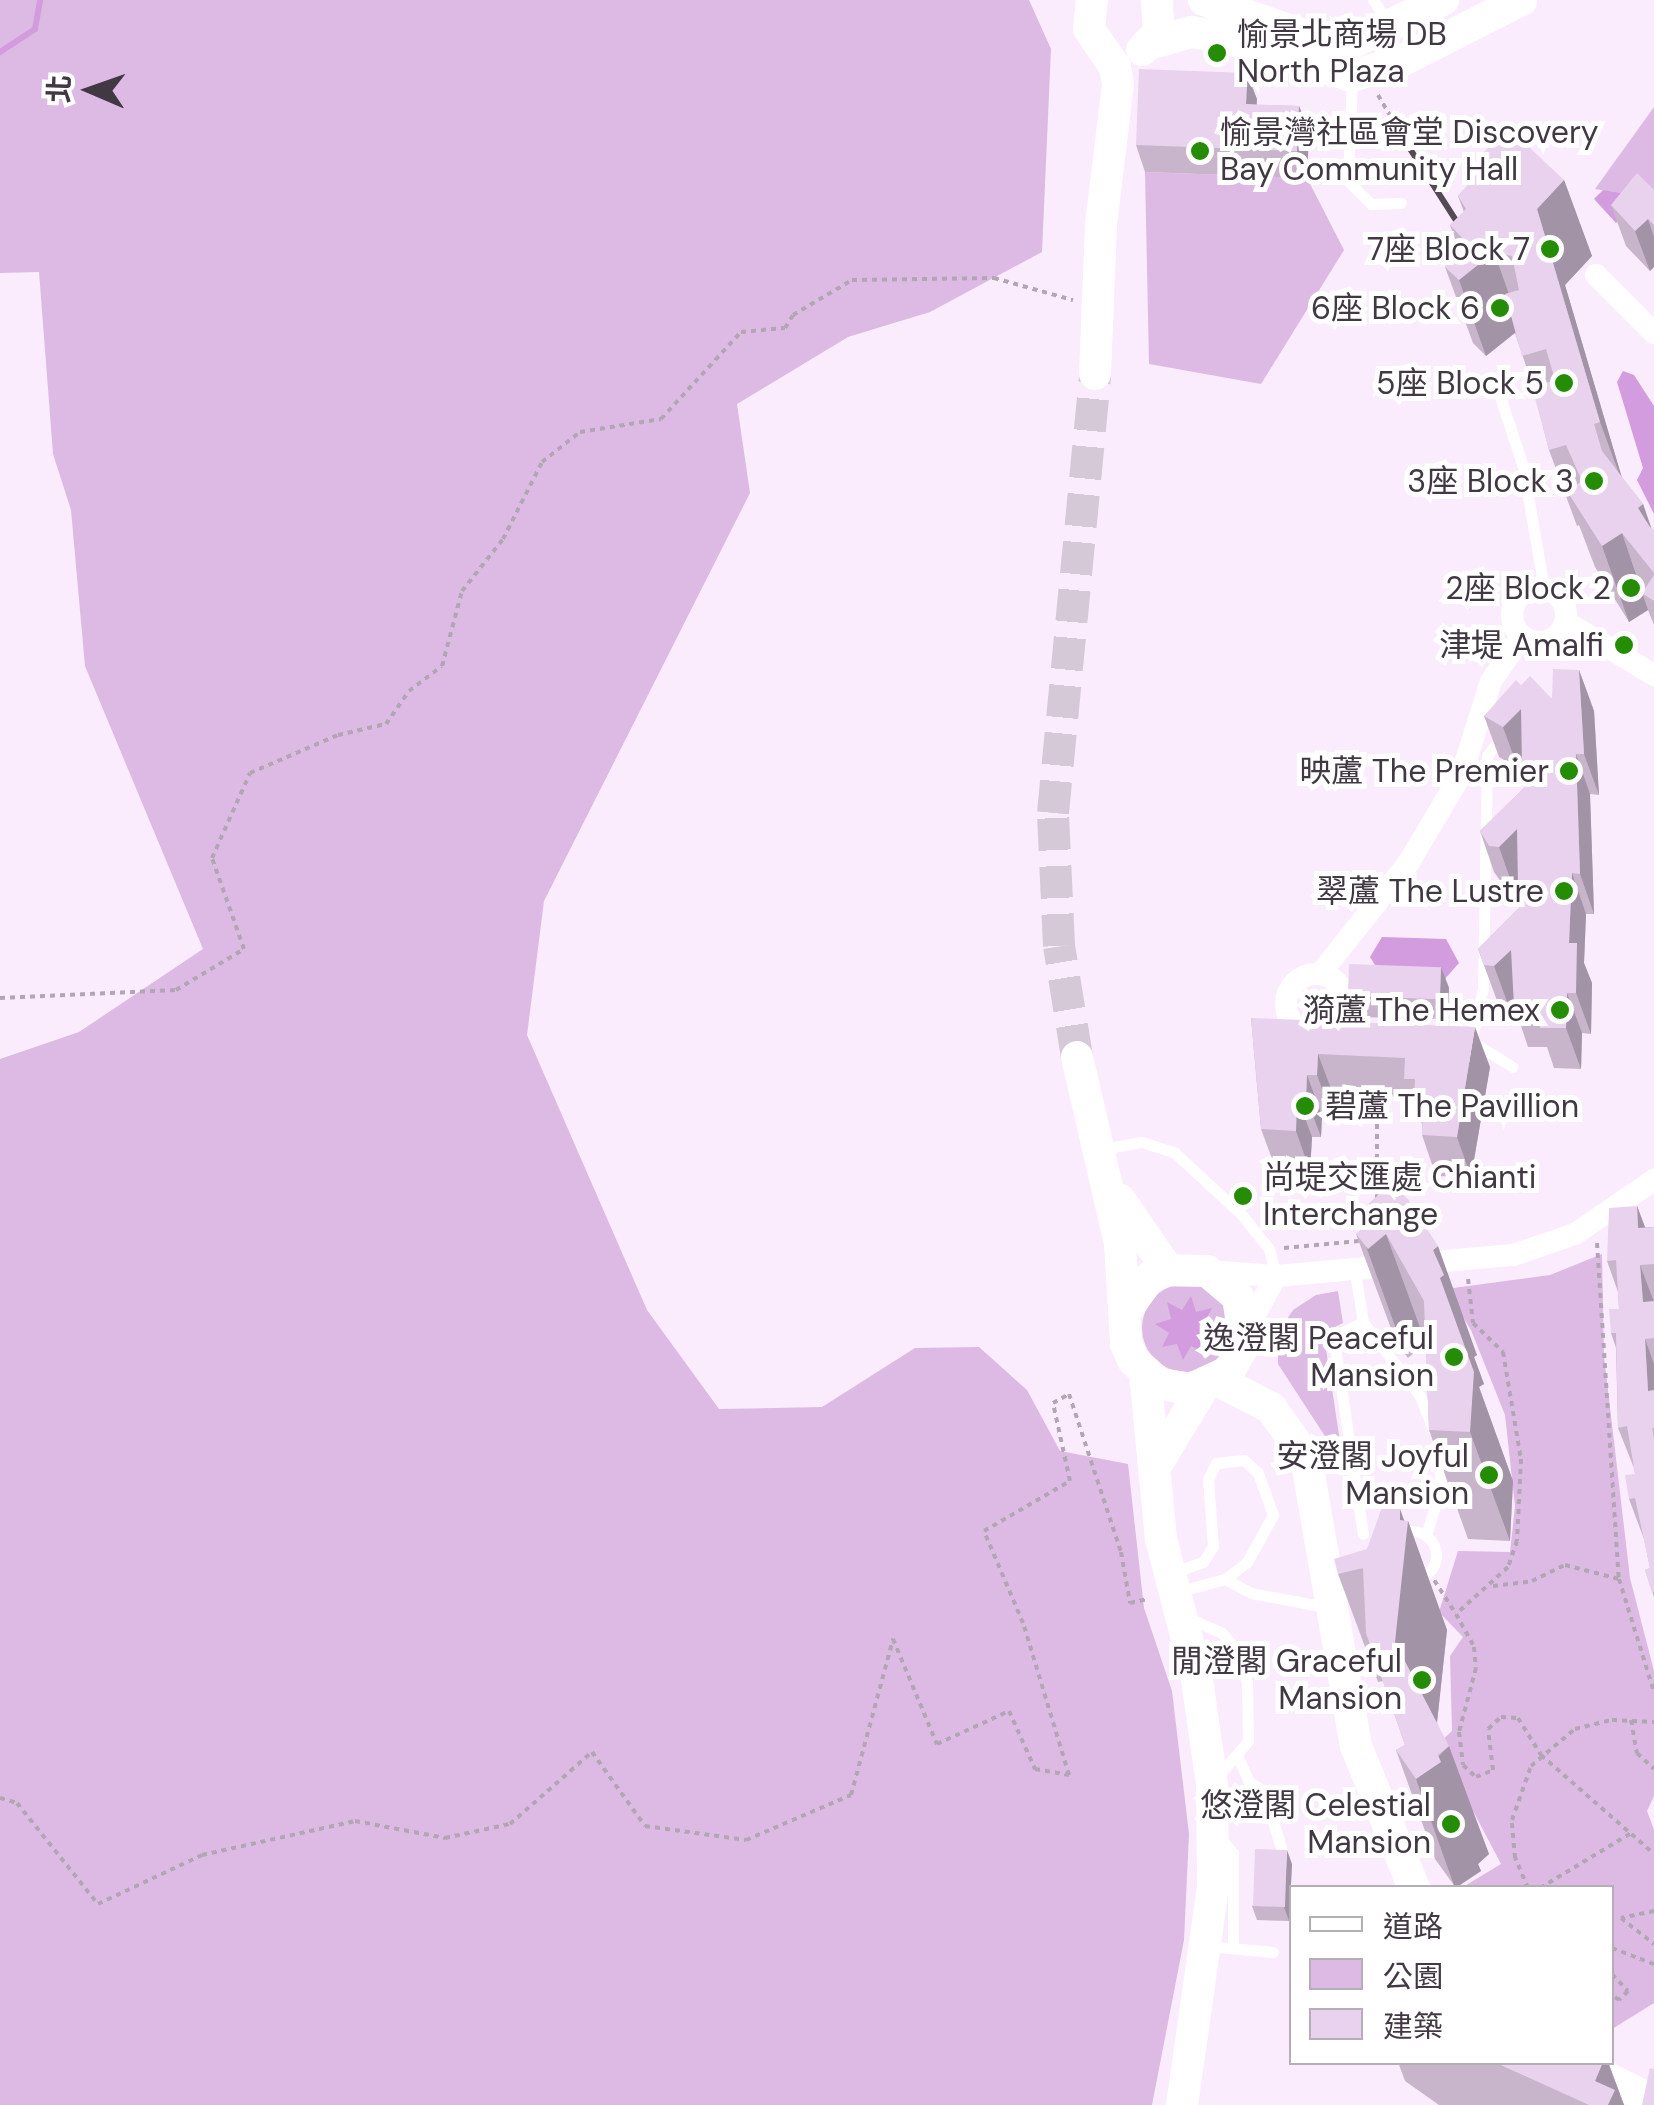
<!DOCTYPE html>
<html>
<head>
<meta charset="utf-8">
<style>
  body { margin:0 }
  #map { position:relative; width:1654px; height:2105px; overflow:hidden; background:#faecfc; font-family:"DM Sans","Noto Sans TC",sans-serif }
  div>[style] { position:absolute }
  .green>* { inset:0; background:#dcbae3 }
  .round { border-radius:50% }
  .water>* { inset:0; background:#d39cde }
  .stream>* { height:6px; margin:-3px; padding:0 3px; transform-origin:3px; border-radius:3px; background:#d39cde }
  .secondary-tunnel>* { height:32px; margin-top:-16px; transform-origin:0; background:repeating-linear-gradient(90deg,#d5c8d7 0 32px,transparent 0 48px) }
  .path>* { height:4px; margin-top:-2px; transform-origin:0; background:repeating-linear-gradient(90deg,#b2a6b4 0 5px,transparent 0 10px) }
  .lane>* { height:11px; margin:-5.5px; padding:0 5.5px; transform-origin:5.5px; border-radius:5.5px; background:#fff }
  .lane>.ring { margin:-5.5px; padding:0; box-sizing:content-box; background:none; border:11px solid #fff; border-radius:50% }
  .street>* { height:22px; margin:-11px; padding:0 11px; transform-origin:11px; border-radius:11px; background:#fff }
  .street>.ring { margin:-11px; padding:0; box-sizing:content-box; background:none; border:22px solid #fff; border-radius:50% }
  .secondary>* { height:32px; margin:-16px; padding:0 16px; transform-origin:16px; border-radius:16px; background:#fff }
  .rail>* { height:6px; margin:-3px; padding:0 3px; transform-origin:3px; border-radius:3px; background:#544a56 }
  .wall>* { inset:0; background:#c8b5cc }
  .shaded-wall>* { inset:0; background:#a393a6; transform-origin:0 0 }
  .building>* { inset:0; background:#e9d2ed; transform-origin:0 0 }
  .dots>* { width:28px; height:28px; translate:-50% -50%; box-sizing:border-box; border:5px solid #fff; border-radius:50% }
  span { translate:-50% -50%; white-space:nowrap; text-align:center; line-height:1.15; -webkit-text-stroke:10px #fff; paint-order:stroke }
  .poi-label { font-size:32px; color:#413843 }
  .left { translate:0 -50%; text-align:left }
  .right { translate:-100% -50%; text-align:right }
  .legend { position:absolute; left:1289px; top:1885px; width:325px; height:180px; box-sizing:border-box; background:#fff; border:2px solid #b3afb4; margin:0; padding:12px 18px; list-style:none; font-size:30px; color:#413843 }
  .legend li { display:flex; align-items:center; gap:20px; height:50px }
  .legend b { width:50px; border:2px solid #b3afb4 }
  .north { position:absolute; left:40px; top:40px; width:100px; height:100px; -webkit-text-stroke:8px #fff; paint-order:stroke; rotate:272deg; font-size:28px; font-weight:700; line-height:40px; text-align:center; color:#413843 }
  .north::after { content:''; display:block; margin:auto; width:35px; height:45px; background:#413843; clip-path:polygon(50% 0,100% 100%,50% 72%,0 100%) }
</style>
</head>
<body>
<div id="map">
  <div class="green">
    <i style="clip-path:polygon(0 0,1029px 0,1051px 49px,1042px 252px,930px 312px,848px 337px,737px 404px,750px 493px,544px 901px,527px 1035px,647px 1310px,719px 1409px,822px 1407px,915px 1348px,979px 1347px,1027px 1390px,1060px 1451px,1128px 1464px,1144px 1608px,1172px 1691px,1189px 1834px,1184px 1940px,1152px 2105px,0 2105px,0 1059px,79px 1032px,203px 949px,85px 666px,71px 510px,53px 454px,39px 272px,0 273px)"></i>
    <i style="clip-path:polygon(1654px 107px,1654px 198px,1595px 189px)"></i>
    <i style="clip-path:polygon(1145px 172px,1307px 178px,1344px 250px,1261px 384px,1149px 364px)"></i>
    <i style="clip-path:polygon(1602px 1254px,1604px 1356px,1630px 1578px,1654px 1671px,1654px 1796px,1647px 1811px,1654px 1830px,1654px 2003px,1612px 2029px,1612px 1888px,1463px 1887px,1501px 1864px,1438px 1744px,1452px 1731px,1450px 1656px,1463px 1637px,1439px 1612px,1458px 1551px,1510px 1552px,1515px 1506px,1505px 1415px,1471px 1330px,1446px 1289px,1550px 1275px)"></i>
    <i class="round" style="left:1142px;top:1284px;width:88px;height:88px"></i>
    <i style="clip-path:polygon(1338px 1291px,1343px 1323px,1333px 1328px,1326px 1349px,1341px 1448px,1334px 1450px,1278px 1364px,1278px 1333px,1293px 1310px,1316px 1295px)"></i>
  </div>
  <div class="water">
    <i style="clip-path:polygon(1603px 190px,1622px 193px,1634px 205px,1616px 223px,1594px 199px)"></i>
    <i style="clip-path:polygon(1623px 371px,1634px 375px,1654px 406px,1654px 514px,1637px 480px,1643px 468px,1617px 382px)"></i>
    <i style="clip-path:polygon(1382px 937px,1446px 939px,1459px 963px,1443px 981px,1383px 978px,1370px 957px)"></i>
    <i style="clip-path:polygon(1191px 1296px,1196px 1312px,1212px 1308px,1204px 1323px,1218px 1332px,1203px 1337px,1206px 1353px,1191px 1346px,1183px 1360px,1177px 1344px,1162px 1347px,1169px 1333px,1155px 1324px,1171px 1319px,1167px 1302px,1182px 1310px)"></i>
  </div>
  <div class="stream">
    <i style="left:0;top:52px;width:42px;rotate:-33.3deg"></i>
    <i style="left:35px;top:29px;width:29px;rotate:-80deg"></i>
  </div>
  <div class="secondary-tunnel">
    <i style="left:1077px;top:1057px;width:112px;rotate:-99.2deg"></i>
    <i style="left:1059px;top:946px;width:133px;rotate:-92.6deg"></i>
    <i style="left:1053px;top:813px;width:441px;rotate:-84.5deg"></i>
  </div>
  <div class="path">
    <i style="left:1378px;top:95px;width:53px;rotate:59.6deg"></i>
    <i style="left:0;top:998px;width:176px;rotate:-2.6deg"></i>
    <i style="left:176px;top:990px;width:79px;rotate:-31.1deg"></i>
    <i style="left:244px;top:949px;width:96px;rotate:-109.4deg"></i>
    <i style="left:212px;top:858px;width:93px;rotate:-65.9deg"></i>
    <i style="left:250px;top:773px;width:96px;rotate:-23.4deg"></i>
    <i style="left:338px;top:735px;width:49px;rotate:-12.9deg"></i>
    <i style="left:386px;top:724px;width:40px;rotate:-55.1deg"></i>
    <i style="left:409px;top:691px;width:41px;rotate:-37.1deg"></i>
    <i style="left:442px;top:666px;width:78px;rotate:-75.1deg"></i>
    <i style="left:462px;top:591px;width:66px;rotate:-51.7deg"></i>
    <i style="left:503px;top:539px;width:86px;rotate:-63.1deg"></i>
    <i style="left:542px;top:462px;width:48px;rotate:-38.3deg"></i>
    <i style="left:580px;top:432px;width:82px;rotate:-9.1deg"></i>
    <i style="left:661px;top:419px;width:118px;rotate:-47.4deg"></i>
    <i style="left:741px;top:332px;width:44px;rotate:-5.2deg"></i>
    <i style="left:785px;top:328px;width:15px;rotate:-58deg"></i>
    <i style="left:793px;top:315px;width:69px;rotate:-30.7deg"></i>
    <i style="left:852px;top:280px;width:142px;rotate:-0.8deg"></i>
    <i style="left:994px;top:278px;width:82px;rotate:15.6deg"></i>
    <i style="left:1377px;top:1094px;width:105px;rotate:90deg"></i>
    <i style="left:1597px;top:1243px;width:337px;rotate:86.3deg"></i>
    <i style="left:1619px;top:1579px;width:118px;rotate:72.8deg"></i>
    <i style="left:1284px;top:1248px;width:75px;rotate:-5.3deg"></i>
    <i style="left:1468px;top:1279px;width:44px;rotate:83.5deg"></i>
    <i style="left:1473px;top:1323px;width:42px;rotate:44deg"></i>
    <i style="left:1503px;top:1352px;width:109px;rotate:80.5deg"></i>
    <i style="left:1521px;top:1459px;width:82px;rotate:92.8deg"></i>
    <i style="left:1517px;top:1541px;width:28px;rotate:109deg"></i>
    <i style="left:1508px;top:1567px;width:70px;rotate:137.9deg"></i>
    <i style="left:1456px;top:1614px;width:38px;rotate:61deg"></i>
    <i style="left:1474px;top:1647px;width:21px;rotate:85deg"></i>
    <i style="left:1476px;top:1668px;width:66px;rotate:104.9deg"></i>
    <i style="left:1459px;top:1732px;width:33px;rotate:83deg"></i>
    <i style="left:1463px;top:1765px;width:18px;rotate:43deg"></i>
    <i style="left:1476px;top:1777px;width:18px;rotate:-22deg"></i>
    <i style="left:1493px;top:1770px;width:41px;rotate:-97deg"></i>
    <i style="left:1488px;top:1729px;width:18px;rotate:-43deg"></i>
    <i style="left:1501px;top:1717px;width:17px;rotate:3deg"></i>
    <i style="left:1518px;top:1718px;width:44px;rotate:58.1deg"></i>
    <i style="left:1541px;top:1755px;width:150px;rotate:41.2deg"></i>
    <i style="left:1429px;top:1572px;width:50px;rotate:57.3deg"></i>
    <i style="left:1493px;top:1586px;width:39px;rotate:-7deg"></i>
    <i style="left:1532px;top:1581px;width:37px;rotate:-26deg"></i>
    <i style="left:1565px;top:1565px;width:56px;rotate:14.5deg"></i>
    <i style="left:1631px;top:1720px;width:34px;rotate:80deg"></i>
    <i style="left:1637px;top:1753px;width:23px;rotate:43deg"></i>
    <i style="left:0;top:1798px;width:18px;rotate:16deg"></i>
    <i style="left:17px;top:1803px;width:129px;rotate:51.3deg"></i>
    <i style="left:98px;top:1904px;width:115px;rotate:-25.2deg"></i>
    <i style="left:202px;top:1855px;width:157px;rotate:-12.5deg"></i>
    <i style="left:355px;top:1821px;width:92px;rotate:10.7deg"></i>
    <i style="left:445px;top:1838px;width:66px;rotate:-12.2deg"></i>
    <i style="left:510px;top:1824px;width:109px;rotate:-41.3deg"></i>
    <i style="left:592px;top:1752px;width:91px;rotate:54.4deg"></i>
    <i style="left:645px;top:1826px;width:102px;rotate:7.9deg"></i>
    <i style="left:746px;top:1840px;width:114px;rotate:-23.2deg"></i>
    <i style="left:851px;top:1795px;width:162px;rotate:-74.9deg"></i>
    <i style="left:893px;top:1639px;width:114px;rotate:67.3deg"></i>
    <i style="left:937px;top:1744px;width:79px;rotate:-24.6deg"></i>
    <i style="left:1009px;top:1711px;width:64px;rotate:65.9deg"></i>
    <i style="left:1035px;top:1769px;width:35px;rotate:10deg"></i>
    <i style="left:1069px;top:1775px;width:159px;rotate:-106.8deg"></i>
    <i style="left:1023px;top:1623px;width:100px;rotate:-113deg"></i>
    <i style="left:984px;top:1531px;width:99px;rotate:-30.2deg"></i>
    <i style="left:1070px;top:1481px;width:80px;rotate:-102.3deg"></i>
    <i style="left:1053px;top:1403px;width:18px;rotate:-29deg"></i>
    <i style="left:1069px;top:1394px;width:166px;rotate:71.8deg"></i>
    <i style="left:1121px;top:1552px;width:52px;rotate:80deg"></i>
    <i style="left:1130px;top:1603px;width:18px;rotate:-13deg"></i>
    <i style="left:1528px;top:1888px;width:33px;rotate:-113deg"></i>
    <i style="left:1515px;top:1858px;width:38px;rotate:-95deg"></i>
    <i style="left:1512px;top:1820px;width:57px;rotate:-70.6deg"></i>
    <i style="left:1531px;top:1766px;width:57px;rotate:-40.1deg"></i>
    <i style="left:1575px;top:1729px;width:38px;rotate:-14deg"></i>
    <i style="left:1612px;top:1720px;width:42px;rotate:2.7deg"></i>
    <i style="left:1540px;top:1888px;width:106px;rotate:-31.1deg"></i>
    <i style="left:1654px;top:1911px;width:34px;rotate:168deg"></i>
    <i style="left:1621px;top:1918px;width:42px;rotate:38.2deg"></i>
    <i style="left:1612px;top:1948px;width:45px;rotate:20.9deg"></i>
    <i style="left:1612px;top:1974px;width:23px;rotate:47deg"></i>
    <i style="left:1628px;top:1991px;width:13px;rotate:135deg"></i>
    <i style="left:1619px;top:2000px;width:9px;rotate:-144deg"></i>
  </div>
  <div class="lane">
    <i style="left:1373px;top:0;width:27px;rotate:56deg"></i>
    <i style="left:1352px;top:80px;width:101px;rotate:92.3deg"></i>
    <i style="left:1348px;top:181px;width:33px;rotate:45deg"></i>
    <i style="left:1371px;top:204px;width:30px;rotate:-2deg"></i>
    <i style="left:1499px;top:393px;width:78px;rotate:72deg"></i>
    <i style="left:1523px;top:467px;width:123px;rotate:80.2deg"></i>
    <i style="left:1472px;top:1038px;width:51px;rotate:-77.6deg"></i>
    <i style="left:1483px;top:988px;width:232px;rotate:-89deg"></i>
    <i style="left:1487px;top:756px;width:29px;rotate:-54deg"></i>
    <i style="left:1471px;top:1041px;width:49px;rotate:31.8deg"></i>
    <i style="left:1102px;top:1149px;width:41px;rotate:-9.9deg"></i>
    <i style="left:1142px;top:1142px;width:35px;rotate:18deg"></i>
    <i style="left:1175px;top:1153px;width:91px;rotate:42.8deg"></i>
    <i style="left:1242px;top:1215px;width:43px;rotate:51.5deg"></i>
    <i style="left:1269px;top:1249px;width:28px;rotate:75deg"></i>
    <i style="left:1354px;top:1266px;width:57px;rotate:80.9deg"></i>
    <i style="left:1363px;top:1322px;width:93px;rotate:52.4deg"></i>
    <i style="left:1420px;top:1396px;width:36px;rotate:69deg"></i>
    <i style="left:1363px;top:1322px;width:27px;rotate:153deg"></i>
    <i style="left:1339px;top:1334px;width:14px;rotate:107deg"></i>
    <i style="left:1335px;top:1347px;width:189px;rotate:81.5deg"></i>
    <i class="ring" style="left:1388px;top:1531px;width:37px;height:37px"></i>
    <i style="left:1426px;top:1535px;width:50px;rotate:-72.6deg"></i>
    <i style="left:1441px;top:1487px;width:40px;rotate:-95.7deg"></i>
    <i style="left:1175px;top:1572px;width:30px;rotate:-20deg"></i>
    <i style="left:1203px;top:1562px;width:19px;rotate:-58deg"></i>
    <i style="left:1213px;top:1546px;width:67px;rotate:-94.3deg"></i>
    <i style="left:1208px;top:1479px;width:18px;rotate:-63deg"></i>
    <i style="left:1216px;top:1463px;width:28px;rotate:-6deg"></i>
    <i style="left:1244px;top:1460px;width:19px;rotate:43deg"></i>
    <i style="left:1258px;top:1473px;width:45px;rotate:70.3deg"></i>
    <i style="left:1273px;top:1515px;width:54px;rotate:119deg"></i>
    <i style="left:1247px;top:1562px;width:28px;rotate:142deg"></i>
    <i style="left:1177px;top:1592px;width:50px;rotate:-15.2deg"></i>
    <i style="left:1225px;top:1579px;width:30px;rotate:28deg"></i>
    <i style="left:1251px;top:1593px;width:76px;rotate:10.6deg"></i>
    <i style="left:1186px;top:1617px;width:39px;rotate:24deg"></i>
    <i style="left:1222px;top:1633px;width:23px;rotate:49deg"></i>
    <i style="left:1237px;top:1650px;width:34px;rotate:73deg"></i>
    <i style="left:1247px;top:1683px;width:58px;rotate:89deg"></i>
    <i style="left:1248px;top:1741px;width:46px;rotate:130.6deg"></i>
    <i style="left:1237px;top:1755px;width:30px;rotate:66deg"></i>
    <i style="left:1249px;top:1782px;width:17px;rotate:31deg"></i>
    <i style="left:1264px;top:1791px;width:63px;rotate:73.3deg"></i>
    <i style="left:1219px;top:1836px;width:22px;rotate:51deg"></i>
    <i style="left:1233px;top:1853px;width:95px;rotate:90deg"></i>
    <i style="left:1207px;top:1946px;width:66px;rotate:5.2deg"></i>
  </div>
  <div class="street">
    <i style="left:1596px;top:275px;width:82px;rotate:45deg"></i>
    <i class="ring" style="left:1512px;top:588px;width:32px;height:32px"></i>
    <i style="left:1566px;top:622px;width:103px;rotate:31.1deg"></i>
    <i class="ring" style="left:1286px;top:974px;width:38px;height:38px"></i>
    <i style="left:1320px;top:974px;width:143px;rotate:-51.5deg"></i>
    <i style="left:1409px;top:862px;width:104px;rotate:-59.2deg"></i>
    <i style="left:1462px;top:773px;width:96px;rotate:-72.5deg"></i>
    <i style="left:1491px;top:681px;width:55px;rotate:-55.4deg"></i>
    <i style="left:1210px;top:1271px;width:66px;rotate:4.3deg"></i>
    <i style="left:1276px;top:1276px;width:238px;rotate:-5.1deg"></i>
    <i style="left:1513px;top:1255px;width:65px;rotate:-18.7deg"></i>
    <i style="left:1575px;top:1234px;width:96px;rotate:-34.4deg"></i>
    <i style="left:1248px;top:1327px;width:58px;rotate:-61.2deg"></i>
  </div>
  <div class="secondary">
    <i style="left:1092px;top:0;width:29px;rotate:96deg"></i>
    <i style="left:1089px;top:29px;width:46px;rotate:55.6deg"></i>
    <i style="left:1115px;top:67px;width:17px;rotate:80deg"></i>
    <i style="left:1118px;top:84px;width:142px;rotate:96.9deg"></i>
    <i style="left:1101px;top:225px;width:149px;rotate:92.3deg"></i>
    <i style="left:1204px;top:0;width:120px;rotate:19.5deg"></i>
    <i style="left:1317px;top:40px;width:32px;rotate:7deg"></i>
    <i style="left:1349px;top:44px;width:104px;rotate:-25.1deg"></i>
    <i style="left:1152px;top:43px;width:41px;rotate:-15.8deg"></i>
    <i style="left:1191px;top:32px;width:30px;rotate:9deg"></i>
    <i style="left:1221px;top:37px;width:137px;rotate:16.6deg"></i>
    <i style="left:1352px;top:76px;width:51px;rotate:-17deg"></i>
    <i style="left:1401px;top:61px;width:135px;rotate:-26.9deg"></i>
    <i style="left:1142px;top:50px;width:25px;rotate:-47deg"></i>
    <i style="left:1159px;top:32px;width:32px;rotate:-94deg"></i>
    <i style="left:1077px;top:1057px;width:191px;rotate:77deg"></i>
    <i style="left:1120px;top:1243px;width:101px;rotate:86.6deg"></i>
    <i style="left:1126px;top:1344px;width:17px;rotate:66deg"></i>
    <i style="left:1133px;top:1360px;width:36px;rotate:42deg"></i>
    <i style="left:1160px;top:1384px;width:31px;rotate:9deg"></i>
    <i style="left:1191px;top:1389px;width:41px;rotate:-24.7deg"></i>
    <i style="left:1228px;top:1372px;width:33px;rotate:-59deg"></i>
    <i style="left:1245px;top:1344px;width:48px;rotate:-98.5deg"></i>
    <i style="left:1238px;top:1297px;width:40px;rotate:-140deg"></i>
    <i style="left:1207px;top:1271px;width:39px;rotate:-179deg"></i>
    <i style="left:1168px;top:1270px;width:21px;rotate:157deg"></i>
    <i style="left:1149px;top:1278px;width:37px;rotate:125deg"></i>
    <i style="left:1120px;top:1200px;width:85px;rotate:55.6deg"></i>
    <i style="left:1145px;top:1373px;width:167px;rotate:84.5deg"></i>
    <i style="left:1161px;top:1539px;width:138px;rotate:75.4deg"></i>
    <i style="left:1196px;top:1673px;width:112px;rotate:81.8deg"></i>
    <i style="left:1212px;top:1784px;width:103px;rotate:89.4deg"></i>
    <i style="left:1213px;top:1887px;width:220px;rotate:98.1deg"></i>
    <i style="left:1217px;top:1380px;width:61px;rotate:27.4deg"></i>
    <i style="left:1271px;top:1408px;width:60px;rotate:54.5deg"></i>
    <i style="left:1306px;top:1457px;width:293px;rotate:80.2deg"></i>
    <i style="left:1356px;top:1746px;width:153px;rotate:67.8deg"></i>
    <i style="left:1158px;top:1462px;width:89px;rotate:-58.8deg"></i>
    <i style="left:1575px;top:2062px;width:88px;rotate:26.3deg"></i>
  </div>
  <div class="rail">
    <i style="left:1405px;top:141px;width:122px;rotate:57.3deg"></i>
  </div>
  <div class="wall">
    <i style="clip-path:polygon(1257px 99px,1256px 105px,1299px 106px,1309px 132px,1307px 178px,1145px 172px,1136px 145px)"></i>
    <i style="clip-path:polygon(1482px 154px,1564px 180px,1592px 256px,1565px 285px,1621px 476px,1643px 504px,1651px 528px,1654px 530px,1654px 625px,1648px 610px,1629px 622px,1595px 567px,1579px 525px,1577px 526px,1549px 450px,1533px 387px,1515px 333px,1486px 356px,1473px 343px,1445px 267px,1460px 252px,1450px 225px,1464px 212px,1458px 196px,1486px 165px)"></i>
    <i style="clip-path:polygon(1654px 190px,1654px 267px,1650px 271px,1626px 246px,1611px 205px)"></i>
    <i style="clip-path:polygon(1579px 670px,1594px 711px,1599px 795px,1590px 794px,1594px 914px,1586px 914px,1584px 963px,1592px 983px,1591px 1034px,1582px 1033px,1581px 1069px,1554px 1068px,1547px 1047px,1528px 1047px,1513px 1002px,1509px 1007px,1499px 1006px,1478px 949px,1524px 903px,1518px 883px,1513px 887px,1504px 886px,1494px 872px,1480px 831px,1528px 784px,1522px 764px,1518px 768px,1499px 757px,1484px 716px,1521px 685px,1552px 699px)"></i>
    <i style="clip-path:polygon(1441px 967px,1449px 988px,1448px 1019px,1355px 1017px,1348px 996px)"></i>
    <i style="clip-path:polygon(1251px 1018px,1490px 1067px,1471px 1177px,1436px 1176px,1422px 1135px,1422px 1124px,1411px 1098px,1333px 1094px,1332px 1116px,1322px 1116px,1321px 1137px,1312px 1137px,1310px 1171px,1276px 1170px,1261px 1129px)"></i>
    <i style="clip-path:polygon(1383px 1190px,1477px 1355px,1474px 1357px,1484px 1384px,1479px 1387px,1513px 1481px,1510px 1541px,1468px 1539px,1429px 1430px,1426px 1343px,1408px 1358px,1396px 1342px,1356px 1234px,1375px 1219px,1369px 1204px)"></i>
    <i style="clip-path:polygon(1637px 1206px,1645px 1227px,1654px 1227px,1654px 1597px,1645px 1570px,1650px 1568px,1644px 1539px,1629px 1499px,1635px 1474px,1634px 1468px,1618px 1428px,1616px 1348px,1611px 1333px,1619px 1309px,1618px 1292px,1607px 1261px)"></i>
    <i style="clip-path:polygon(1405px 1521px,1408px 1521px,1447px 1630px,1437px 1723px,1489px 1854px,1478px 1864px,1481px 1871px,1456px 1888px,1435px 1859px,1396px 1750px,1405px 1745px,1383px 1681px,1378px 1682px,1338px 1574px,1367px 1549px)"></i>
    <i style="clip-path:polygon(1292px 1864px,1289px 1921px,1257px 1920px,1252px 1906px)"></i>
    <i style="clip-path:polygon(1398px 2062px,1608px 2062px,1624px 2105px,1439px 2105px,1405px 2081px)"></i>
  </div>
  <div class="shaded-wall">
    <i style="clip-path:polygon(1247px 73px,1257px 99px,1255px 130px,1246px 104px)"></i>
    <i style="clip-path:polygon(1299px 106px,1309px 132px,1307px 178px,1297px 151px)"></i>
    <i style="clip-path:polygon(1564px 180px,1592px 256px,1565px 285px,1628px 498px,1600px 422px,1537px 209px)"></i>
    <i style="clip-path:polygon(1648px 219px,1654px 237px,1654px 267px,1650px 271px,1635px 231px)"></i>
    <i style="clip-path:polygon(1494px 252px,1521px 328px,1486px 356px,1459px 280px)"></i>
    <i style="clip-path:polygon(1643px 504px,1654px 536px,1638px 508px)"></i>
    <i style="clip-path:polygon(1622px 533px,1648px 610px,1629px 622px,1602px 546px)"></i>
    <i style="clip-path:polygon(1579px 670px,1594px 711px,1599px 795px,1584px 754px)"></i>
    <i style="clip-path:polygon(1521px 709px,1536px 750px,1518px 768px,1503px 727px)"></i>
    <i style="clip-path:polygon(1576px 754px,1590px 794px,1594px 914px,1580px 874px)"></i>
    <i style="clip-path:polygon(1517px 829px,1531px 869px,1513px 887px,1499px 847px)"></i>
    <i style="clip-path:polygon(1572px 873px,1586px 914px,1584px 963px,1592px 983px,1591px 1034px,1576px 993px,1569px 943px)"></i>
    <i style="clip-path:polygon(1511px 950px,1526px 990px,1509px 1007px,1494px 966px)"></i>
    <i style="clip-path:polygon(1441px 967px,1449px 988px,1448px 1019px,1440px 999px)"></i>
    <i style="clip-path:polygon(1567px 993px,1582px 1033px,1581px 1069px,1566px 1028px)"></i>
    <i style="clip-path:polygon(1475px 1027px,1490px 1067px,1471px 1177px,1457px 1137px)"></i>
    <i style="clip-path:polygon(1318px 1054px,1333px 1094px,1332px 1116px,1317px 1075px)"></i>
    <i style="clip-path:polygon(1307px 1075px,1322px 1116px,1321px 1137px,1306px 1097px)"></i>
    <i style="clip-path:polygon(1297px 1096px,1312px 1137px,1310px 1171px,1296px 1131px)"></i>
    <i style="clip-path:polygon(1637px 1206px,1652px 1246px,1638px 1228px)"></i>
    <i style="left:1386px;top:1234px;width:116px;height:23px;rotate:70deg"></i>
    <i style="clip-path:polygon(1438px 1246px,1477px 1355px,1474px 1357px,1484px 1384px,1479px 1387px,1513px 1481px,1510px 1541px,1470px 1432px,1433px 1250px)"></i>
    <i style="clip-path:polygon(1640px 1265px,1654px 1302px,1643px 1302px)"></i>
    <i style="clip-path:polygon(1645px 1339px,1654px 1364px,1654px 1407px,1648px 1391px)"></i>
    <i style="clip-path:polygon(1400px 1509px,1407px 1528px,1408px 1521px,1447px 1630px,1434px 1750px,1395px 1642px)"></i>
    <i style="clip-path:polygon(1449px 1746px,1489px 1854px,1478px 1864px,1481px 1871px,1455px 1888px,1416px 1779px)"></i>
    <i style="clip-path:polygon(1287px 1850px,1292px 1864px,1289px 1921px,1284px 1907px)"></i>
    <i style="clip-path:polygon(1603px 2062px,1608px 2062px,1624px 2105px,1604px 2105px,1595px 2081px)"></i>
  </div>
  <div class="building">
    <i style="clip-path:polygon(1139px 69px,1247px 73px,1246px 104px,1299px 106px,1297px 151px,1136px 145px)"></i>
    <i style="clip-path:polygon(1508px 127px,1564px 180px,1537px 209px,1600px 422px,1594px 424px,1602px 451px,1643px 504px,1638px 508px,1650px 527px,1654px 530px,1654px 573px,1622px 533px,1602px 546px,1567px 491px,1582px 481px,1566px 445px,1549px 450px,1532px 387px,1555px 380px,1546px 349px,1522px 356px,1505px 294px,1519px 290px,1512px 256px,1494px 252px,1459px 280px,1445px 267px,1468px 244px,1450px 225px,1466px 209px,1458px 196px,1490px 161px,1482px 154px)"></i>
    <i style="clip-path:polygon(1637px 173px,1654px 190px,1654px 225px,1648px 219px,1635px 231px,1611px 205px)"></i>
    <i style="clip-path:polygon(1654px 575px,1654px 601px,1642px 593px)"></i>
    <i style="clip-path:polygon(1553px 669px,1579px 670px,1584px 754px,1576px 754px,1580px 874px,1572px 873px,1569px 943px,1577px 943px,1576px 993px,1567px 993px,1566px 1028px,1540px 1028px,1540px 1007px,1514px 1006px,1511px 950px,1494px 966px,1484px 965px,1478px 949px,1540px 887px,1518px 887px,1517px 829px,1499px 847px,1489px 846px,1480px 831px,1544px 768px,1522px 767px,1521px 709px,1503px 727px,1484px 716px,1516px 680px,1521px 685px,1530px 676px,1552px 699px)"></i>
    <i style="left:1349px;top:964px;width:92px;height:32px;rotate:2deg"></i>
    <i style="clip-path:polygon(1251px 1018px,1475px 1027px,1457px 1137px,1422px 1135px,1423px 1102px,1414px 1101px,1415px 1079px,1404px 1079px,1405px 1058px,1318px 1054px,1317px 1075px,1307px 1075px,1306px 1097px,1297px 1096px,1296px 1131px,1261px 1129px)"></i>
    <i style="clip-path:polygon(1383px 1190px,1389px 1195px,1397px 1190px,1408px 1199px,1438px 1246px,1433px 1250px,1444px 1275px,1440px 1278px,1474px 1372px,1470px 1432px,1429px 1430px,1424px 1301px,1386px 1234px,1368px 1249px,1356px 1234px,1380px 1216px,1369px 1204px)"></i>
    <i style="clip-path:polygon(1637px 1206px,1638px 1228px,1654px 1227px,1654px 1264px,1640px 1265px,1643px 1302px,1654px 1301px,1654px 1338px,1645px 1339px,1648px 1391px,1654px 1390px,1654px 1428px,1652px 1428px,1654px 1439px,1654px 1592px,1652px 1593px,1645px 1570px,1650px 1568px,1635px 1498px,1629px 1499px,1625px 1475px,1635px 1474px,1627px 1426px,1618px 1428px,1616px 1333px,1611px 1333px,1609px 1309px,1619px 1309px,1616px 1260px,1607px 1261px,1609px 1208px)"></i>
    <i style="clip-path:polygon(1382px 1507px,1400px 1509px,1400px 1520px,1408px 1521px,1395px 1642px,1449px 1746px,1438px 1755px,1441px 1762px,1416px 1779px,1396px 1750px,1405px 1745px,1366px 1633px,1363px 1568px,1338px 1574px,1334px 1559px,1367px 1549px)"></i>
    <i style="left:1255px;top:1849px;width:32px;height:57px;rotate:2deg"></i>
    <i style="clip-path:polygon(1494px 2062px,1603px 2062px,1595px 2081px,1615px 2090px,1608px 2105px,1589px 2105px)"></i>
    <i style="clip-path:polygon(1650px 2068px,1654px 2069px,1654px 2105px,1642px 2105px)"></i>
  </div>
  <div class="dots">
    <i style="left:1217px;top:53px;background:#258c06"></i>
    <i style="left:1200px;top:151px;background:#258c06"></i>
    <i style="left:1550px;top:249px;background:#258c06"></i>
    <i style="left:1500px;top:308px;background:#258c06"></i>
    <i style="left:1564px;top:383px;background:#258c06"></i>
    <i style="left:1594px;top:481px;background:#258c06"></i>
    <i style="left:1631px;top:588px;background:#258c06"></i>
    <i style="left:1624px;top:645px;background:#258c06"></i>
    <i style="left:1569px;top:771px;background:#258c06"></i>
    <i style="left:1564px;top:891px;background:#258c06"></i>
    <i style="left:1560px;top:1010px;background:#258c06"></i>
    <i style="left:1305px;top:1106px;background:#258c06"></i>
    <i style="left:1243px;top:1196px;background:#258c06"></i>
    <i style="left:1454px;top:1357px;background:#258c06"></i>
    <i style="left:1489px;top:1475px;background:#258c06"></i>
    <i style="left:1422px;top:1680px;background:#258c06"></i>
    <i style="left:1451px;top:1824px;background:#258c06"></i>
  </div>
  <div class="poi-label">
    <span class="left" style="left:1237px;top:53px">愉景北商場 DB<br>North Plaza</span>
    <span class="left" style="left:1220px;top:151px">愉景灣社區會堂 Discovery<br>Bay Community Hall</span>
    <span class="right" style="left:1530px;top:249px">7座 Block 7</span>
    <span class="right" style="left:1480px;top:308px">6座 Block 6</span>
    <span class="right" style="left:1544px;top:383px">5座 Block 5</span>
    <span class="right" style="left:1574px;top:481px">3座 Block 3</span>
    <span class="right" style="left:1611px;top:588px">2座 Block 2</span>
    <span class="right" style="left:1604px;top:645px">津堤 Amalfi</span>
    <span class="right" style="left:1549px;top:771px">映蘆 The Premier</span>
    <span class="right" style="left:1544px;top:891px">翠蘆 The Lustre</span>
    <span class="right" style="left:1540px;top:1010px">漪蘆 The Hemex</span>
    <span class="left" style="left:1325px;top:1106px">碧蘆 The Pavillion</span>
    <span class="left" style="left:1263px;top:1196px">尚堤交匯處 Chianti<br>Interchange</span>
    <span class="right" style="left:1434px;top:1357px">逸澄閣 Peaceful<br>Mansion</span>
    <span class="right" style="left:1469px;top:1475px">安澄閣 Joyful<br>Mansion</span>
    <span class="right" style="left:1402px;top:1680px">閒澄閣 Graceful<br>Mansion</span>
    <span class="right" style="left:1431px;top:1824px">悠澄閣 Celestial<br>Mansion</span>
  </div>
  <ul class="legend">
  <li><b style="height:12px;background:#fff"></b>道路</li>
  <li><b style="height:28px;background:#dcbae3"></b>公園</li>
  <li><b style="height:28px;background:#e9d2ed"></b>建築</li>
  </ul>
  <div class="north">北</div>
</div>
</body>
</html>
